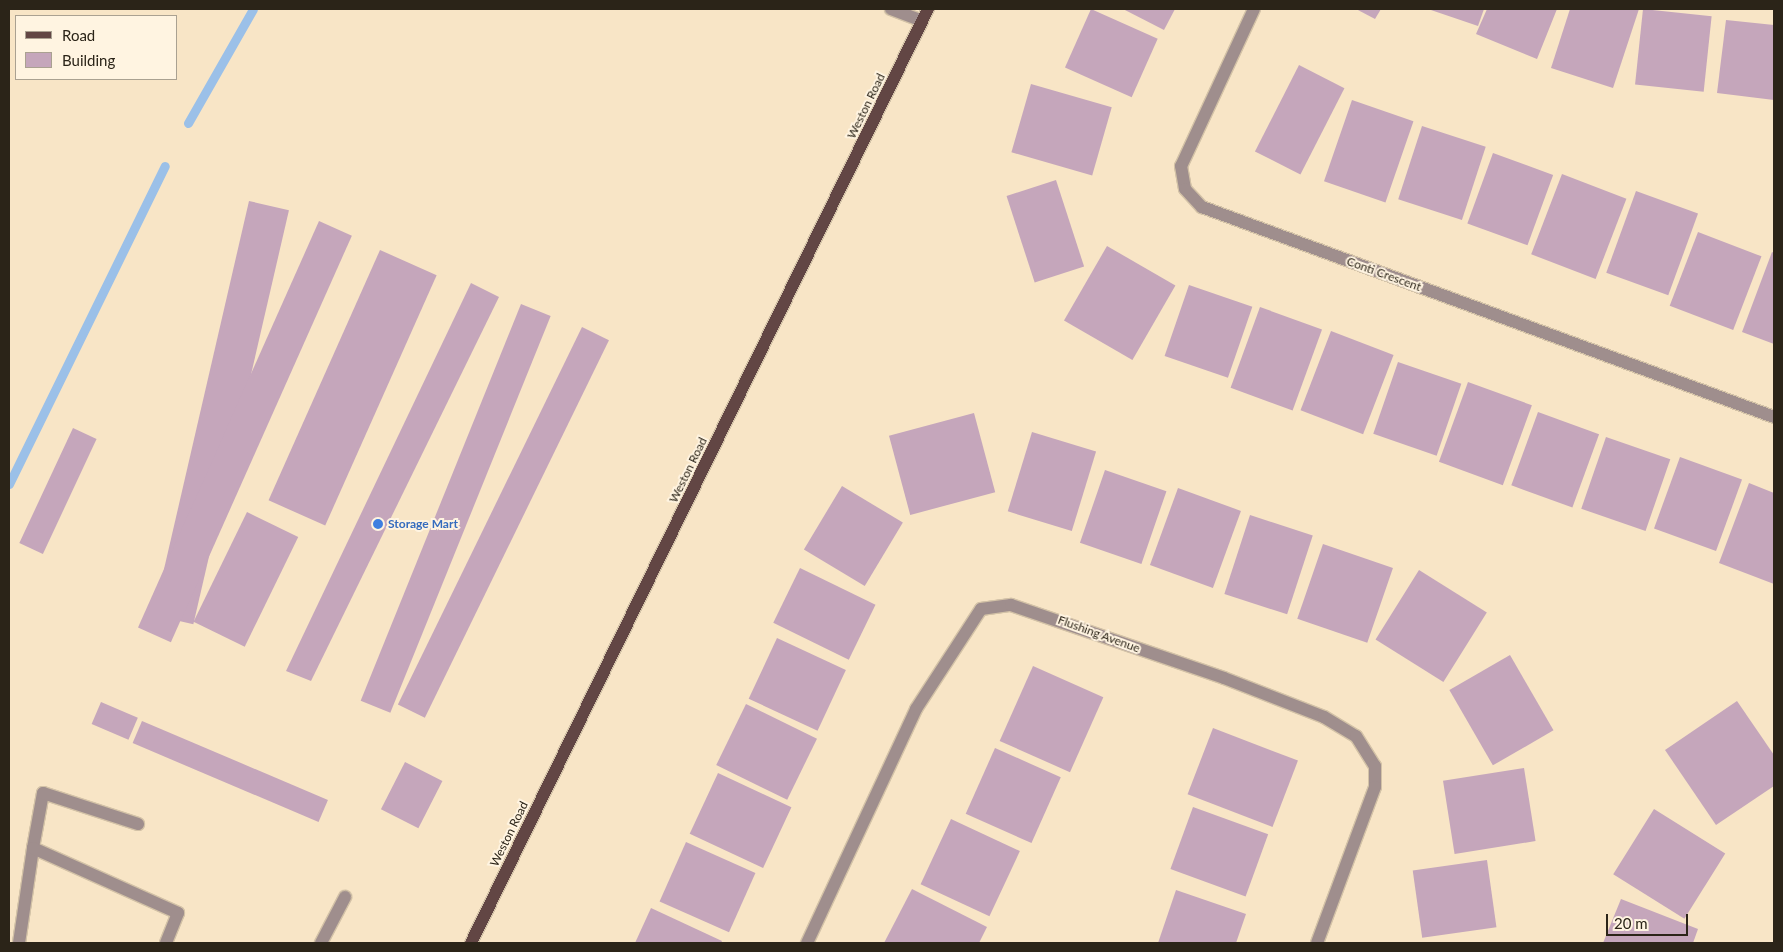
<!DOCTYPE html>
<html>
<head>
<meta charset="utf-8">
<style>
  body { margin:0 }
  #map { position:relative; width:1783px; height:952px; overflow:hidden; background:#f8e5c6; font-family:Lato,sans-serif }
  div>[style] { position:absolute }
  .stream>* { height:9px; margin:-4.5px; padding:0 4.5px; transform-origin:4.5px; border-radius:4.5px; background:#9bc0e8 }
  .building>* { inset:0; background:#c5a6bb; transform-origin:0 0 }
  .roads { filter:drop-shadow(1px 0 #d3c2a7) drop-shadow(-1px 0 #d3c2a7) drop-shadow(0 1px #d3c2a7) drop-shadow(0 -1px #d3c2a7) }
  .minor>* { height:12px; margin:-6px; padding:0 6px; transform-origin:6px; border-radius:6px; background:#9f8e8d }
  .major>* { height:12px; margin:-6px; padding:0 6px; transform-origin:6px; border-radius:6px; background:#624644 }
  .dots>* { width:14px; height:14px; translate:-50% -50%; box-sizing:border-box; border:2px solid #fff4e1; border-radius:50% }
  span { translate:-50% -50%; white-space:nowrap; text-align:center; line-height:1.15; -webkit-text-stroke:4px #fff4e1; paint-order:stroke }
  .street-label { font-size:12px; color:#2b2418 }
  .shop-label { font-size:12px; color:#366cbe; font-weight:700 }
  .left { translate:0 -50%; text-align:left }
  .frame { position:absolute; inset:0; border:10px solid #2b2418; pointer-events:none }
  .legend { position:absolute; left:15px; top:15px; width:162px; height:65px; box-sizing:border-box; background:#fff4e1; border:1px solid #aaa191; margin:0; padding:6px 9px; list-style:none; font-size:15px; color:#2b2418 }
  .legend li { display:flex; align-items:center; gap:10px; height:25px }
  .legend b { width:25px; border:1px solid #aaa191 }
  .scale { position:absolute; left:1606px; top:914px; width:82px; height:22px; box-sizing:border-box; border:2px solid #2b2418; border-top:0; padding-left:6px; font-size:15px; line-height:18px; white-space:nowrap; color:#2b2418; -webkit-text-stroke:4px #fff4e1; paint-order:stroke }
</style>
</head>
<body>
<div id="map">
  <div class="stream">
    <i style="left:188px;top:123px;width:131px;rotate:-60.3deg"></i>
    <i style="left:9px;top:484px;width:354px;rotate:-63.9deg"></i>
  </div>
  <div class="building">
    <i style="left:1091px;top:9px;width:73px;height:64px;rotate:24deg"></i>
    <i style="clip-path:polygon(1123px 9px,1175px 9px,1164px 30px)"></i>
    <i style="clip-path:polygon(1356px 9px,1381px 9px,1375px 19px)"></i>
    <i style="clip-path:polygon(1428px 9px,1484px 9px,1478px 26px)"></i>
    <i style="clip-path:polygon(1487px 9px,1557px 9px,1537px 59px,1476px 34px)"></i>
    <i style="clip-path:polygon(1570px 9px,1639px 9px,1613px 88px,1551px 68px)"></i>
    <i style="left:1643px;top:9px;width:69px;height:76px;rotate:6deg"></i>
    <i style="clip-path:polygon(1726px 20px,1774px 25px,1774px 100px,1717px 93px)"></i>
    <i style="left:1299px;top:65px;width:51px;height:97px;rotate:27deg"></i>
    <i style="left:1031px;top:84px;width:84px;height:71px;rotate:16deg"></i>
    <i style="left:1352px;top:100px;width:65px;height:86px;rotate:19deg"></i>
    <i style="left:1422px;top:126px;width:67px;height:77px;rotate:18deg"></i>
    <i style="left:1493px;top:153px;width:64px;height:75px;rotate:20deg"></i>
    <i style="left:1562px;top:174px;width:69px;height:86px;rotate:21deg"></i>
    <i style="left:1056px;top:180px;width:91px;height:52px;rotate:72deg"></i>
    <i style="left:1636px;top:191px;width:66px;height:87px;rotate:20deg"></i>
    <i style="left:249px;top:201px;width:41px;height:425px;rotate:13deg"></i>
    <i style="left:319px;top:221px;width:36px;height:445px;rotate:24deg"></i>
    <i style="left:1698px;top:232px;width:68px;height:79px;rotate:21deg"></i>
    <i style="left:1107px;top:246px;width:79px;height:86px;rotate:30deg"></i>
    <i style="left:380px;top:250px;width:62px;height:274px;rotate:24deg"></i>
    <i style="clip-path:polygon(1772px 252px,1774px 253px,1774px 344px,1742px 332px)"></i>
    <i style="clip-path:polygon(471px 283px,499px 297px,311px 681px,286px 671px)"></i>
    <i style="left:1189px;top:285px;width:67px;height:75px;rotate:19deg"></i>
    <i style="left:521px;top:304px;width:32px;height:428px;rotate:22deg"></i>
    <i style="left:1260px;top:307px;width:66px;height:86px;rotate:20deg"></i>
    <i style="left:582px;top:327px;width:30px;height:420px;rotate:26deg"></i>
    <i style="left:1331px;top:331px;width:67px;height:85px;rotate:21deg"></i>
    <i style="left:1398px;top:362px;width:67px;height:76px;rotate:19deg"></i>
    <i style="left:1468px;top:382px;width:68px;height:85px;rotate:20deg"></i>
    <i style="left:1538px;top:412px;width:65px;height:78px;rotate:20deg"></i>
    <i style="left:974px;top:413px;width:82px;height:88px;rotate:75deg"></i>
    <i style="left:73px;top:428px;width:26px;height:127px;rotate:25deg"></i>
    <i style="left:1032px;top:432px;width:67px;height:83px;rotate:17deg"></i>
    <i style="left:1606px;top:437px;width:68px;height:76px;rotate:19deg"></i>
    <i style="left:1680px;top:457px;width:66px;height:76px;rotate:20deg"></i>
    <i style="left:1105px;top:470px;width:65px;height:77px;rotate:19deg"></i>
    <i style="clip-path:polygon(1749px 483px,1774px 493px,1774px 584px,1719px 563px)"></i>
    <i style="left:842px;top:486px;width:71px;height:74px;rotate:31deg"></i>
    <i style="left:1178px;top:488px;width:67px;height:82px;rotate:20deg"></i>
    <i style="left:247px;top:512px;width:57px;height:122px;rotate:26deg"></i>
    <i style="left:1250px;top:515px;width:66px;height:83px;rotate:18deg"></i>
    <i style="left:1323px;top:544px;width:74px;height:79px;rotate:19deg"></i>
    <i style="left:800px;top:568px;width:84px;height:61px;rotate:26deg"></i>
    <i style="left:1419px;top:570px;width:80px;height:82px;rotate:32deg"></i>
    <i style="left:777px;top:638px;width:76px;height:67px;rotate:25deg"></i>
    <i style="left:1510px;top:655px;width:87px;height:70px;rotate:60deg"></i>
    <i style="left:1033px;top:666px;width:77px;height:82px;rotate:24deg"></i>
    <i style="clip-path:polygon(1737px 701px,1774px 755px,1774px 786px,1716px 825px,1665px 750px)"></i>
    <i style="left:101px;top:702px;width:40px;height:24px;rotate:23deg"></i>
    <i style="left:746px;top:704px;width:79px;height:68px;rotate:26deg"></i>
    <i style="left:142px;top:721px;width:202px;height:24px;rotate:23deg"></i>
    <i style="left:1213px;top:728px;width:91px;height:71px;rotate:21deg"></i>
    <i style="left:995px;top:748px;width:72px;height:72px;rotate:24deg"></i>
    <i style="left:405px;top:762px;width:42px;height:53px;rotate:27deg"></i>
    <i style="left:1524px;top:768px;width:74px;height:82px;rotate:81deg"></i>
    <i style="left:718px;top:773px;width:81px;height:67px;rotate:25deg"></i>
    <i style="left:1193px;top:807px;width:80px;height:66px;rotate:20deg"></i>
    <i style="left:1654px;top:809px;width:84px;height:77px;rotate:32deg"></i>
    <i style="left:951px;top:819px;width:76px;height:72px;rotate:25deg"></i>
    <i style="left:686px;top:842px;width:76px;height:65px;rotate:24deg"></i>
    <i style="left:1487px;top:860px;width:68px;height:75px;rotate:82deg"></i>
    <i style="clip-path:polygon(912px 889px,987px 927px,979px 943px,884px 943px)"></i>
    <i style="clip-path:polygon(1176px 890px,1246px 914px,1236px 943px,1158px 943px)"></i>
    <i style="clip-path:polygon(1621px 899px,1698px 929px,1693px 943px,1603px 943px)"></i>
    <i style="clip-path:polygon(651px 908px,722px 941px,721px 943px,635px 943px)"></i>
  </div>
  <div class="roads">
    <div class="minor">
      <i style="left:891px;top:9px;width:33px;rotate:21deg"></i>
      <i style="left:1254px;top:9px;width:173px;rotate:114.9deg"></i>
      <i style="left:1181px;top:166px;width:23px;rotate:80deg"></i>
      <i style="left:1185px;top:189px;width:25px;rotate:47deg"></i>
      <i style="left:1202px;top:207px;width:609px;rotate:20.16deg"></i>
      <i style="left:33px;top:848px;width:56px;rotate:-79.7deg"></i>
      <i style="left:43px;top:793px;width:100px;rotate:18.1deg"></i>
      <i style="left:19px;top:943px;width:96px;rotate:-81.6deg"></i>
      <i style="left:33px;top:848px;width:159px;rotate:24.1deg"></i>
      <i style="left:178px;top:913px;width:32px;rotate:112deg"></i>
      <i style="left:321px;top:943px;width:52px;rotate:-62.4deg"></i>
      <i style="left:807px;top:943px;width:258px;rotate:-65deg"></i>
      <i style="left:916px;top:709px;width:119px;rotate:-57deg"></i>
      <i style="left:981px;top:609px;width:30px;rotate:-8deg"></i>
      <i style="left:1011px;top:605px;width:225px;rotate:18.9deg"></i>
      <i style="left:1224px;top:678px;width:107px;rotate:21.3deg"></i>
      <i style="left:1324px;top:717px;width:37px;rotate:31deg"></i>
      <i style="left:1356px;top:736px;width:36px;rotate:58deg"></i>
      <i style="left:1375px;top:766px;width:21px;rotate:90deg"></i>
      <i style="left:1375px;top:787px;width:166px;rotate:110.4deg"></i>
    </div>
    <div class="major">
      <i style="left:471px;top:943px;width:1040px;rotate:-63.93deg"></i>
    </div>
  </div>
  <div class="dots">
    <i style="left:378px;top:524px;background:#3f7fe0"></i>
  </div>
  <div class="street-label">
    <span style="left:866px;top:106px;rotate:-64deg">Weston Road</span>
    <span style="left:1384px;top:274px;rotate:20deg">Conti Crescent</span>
    <span style="left:688px;top:470px;rotate:-64deg">Weston Road</span>
    <span style="left:1099px;top:634px;rotate:20deg">Flushing Avenue</span>
    <span style="left:509px;top:834px;rotate:-64deg">Weston Road</span>
  </div>
  <div class="shop-label">
    <span class="left" style="left:388px;top:524px">Storage Mart</span>
  </div>
  <div class="frame"></div>
  <ul class="legend">
  <li><b style="height:6px;background:#624644"></b>Road</li>
  <li><b style="height:14px;background:#c5a6bb"></b>Building</li>
  </ul>
  <div class="scale">20 m</div>
</div>
</body>
</html>
